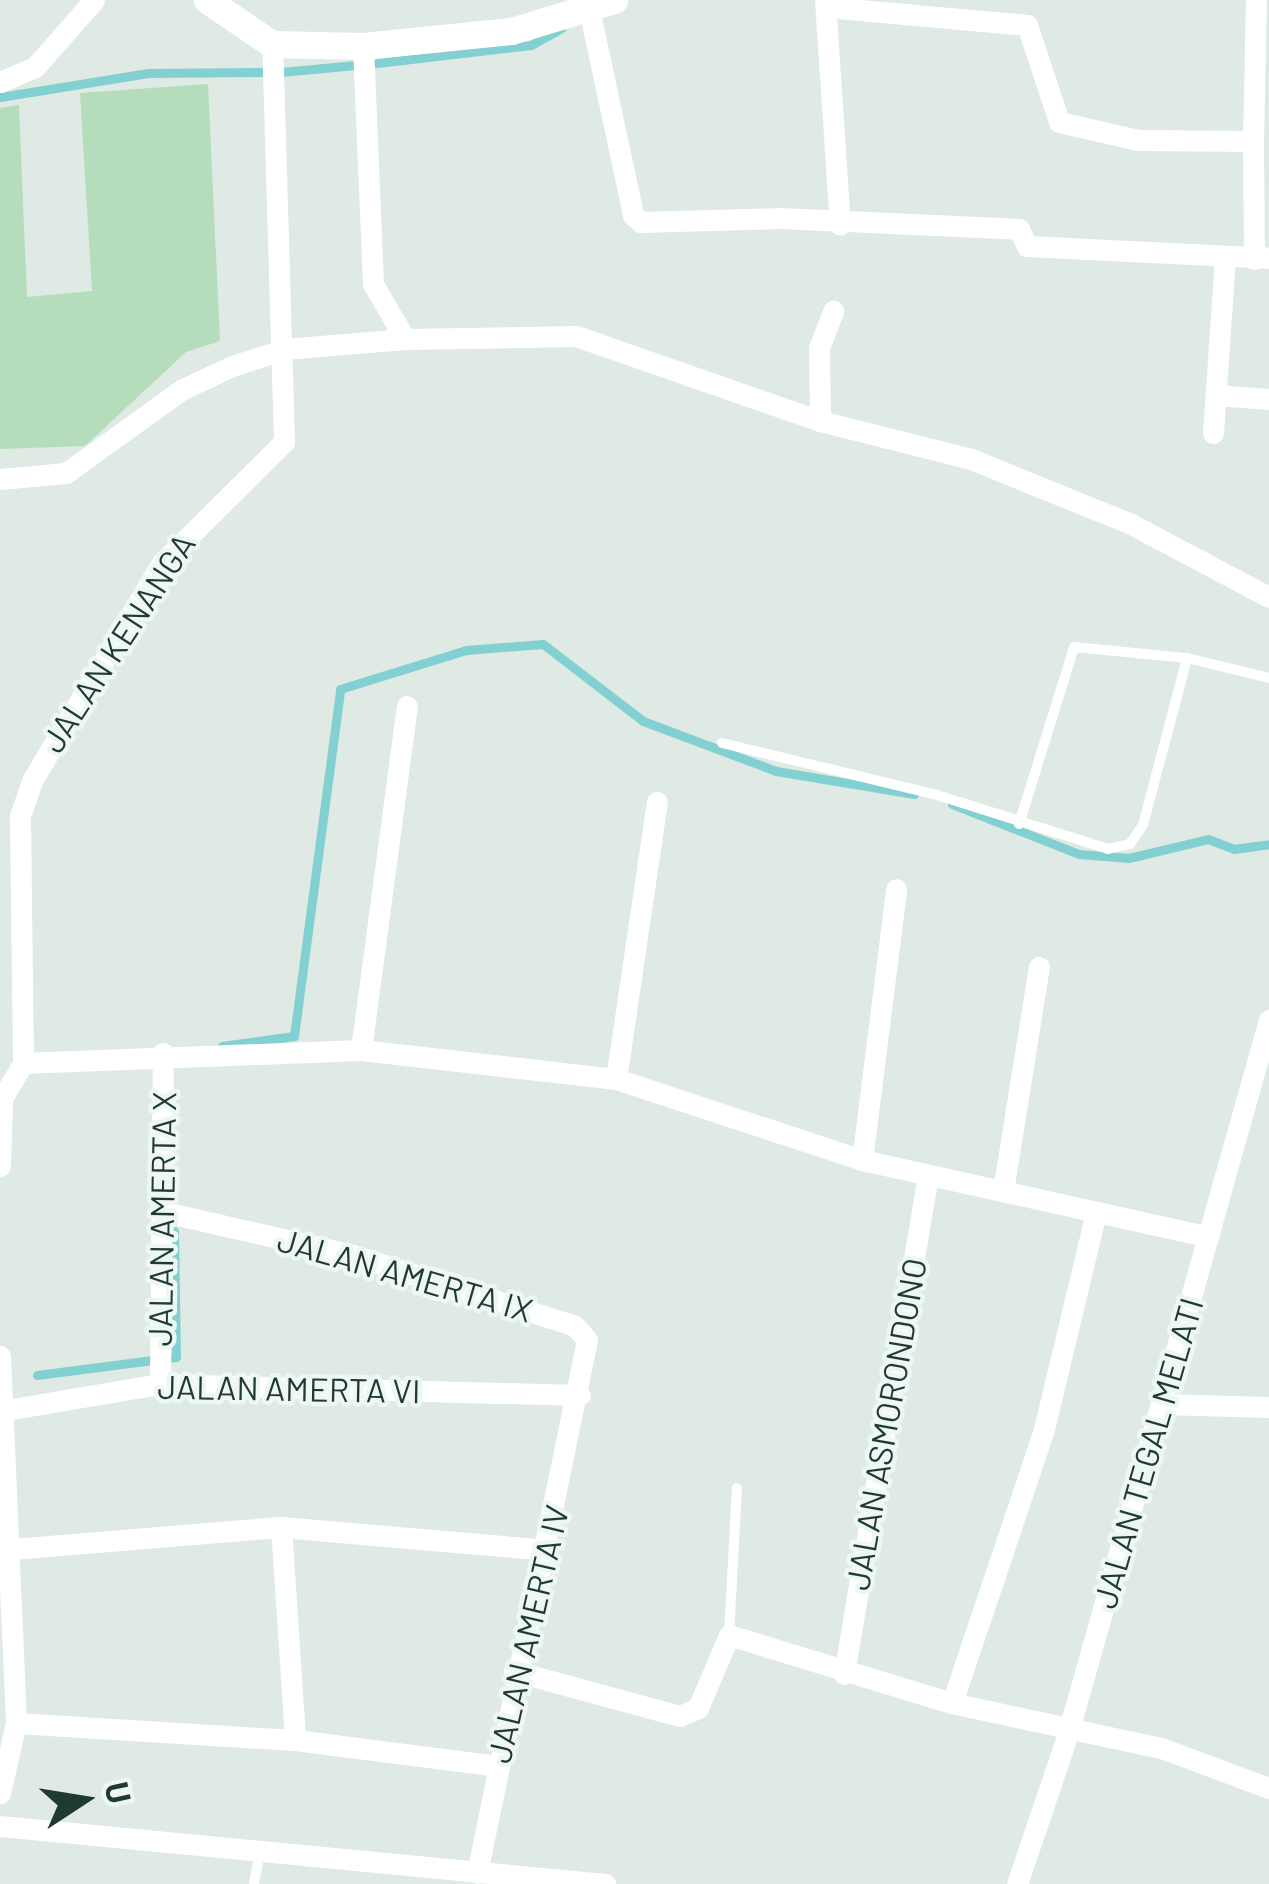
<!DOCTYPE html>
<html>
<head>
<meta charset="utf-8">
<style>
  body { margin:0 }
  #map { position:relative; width:1269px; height:1884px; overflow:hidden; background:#deeae3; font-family:Barlow,sans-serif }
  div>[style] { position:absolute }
  .green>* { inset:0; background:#b5ddbb }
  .stream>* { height:9px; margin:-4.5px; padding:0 4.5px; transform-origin:4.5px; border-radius:4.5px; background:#83d0d2 }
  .service>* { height:10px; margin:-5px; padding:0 5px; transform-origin:5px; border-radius:5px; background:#fff }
  .minor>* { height:21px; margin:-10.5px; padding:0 10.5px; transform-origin:10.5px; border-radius:10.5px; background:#fff }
  .tertiary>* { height:27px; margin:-13.5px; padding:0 13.5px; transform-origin:13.5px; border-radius:13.5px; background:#fff }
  span { translate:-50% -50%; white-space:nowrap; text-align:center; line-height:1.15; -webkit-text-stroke:9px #eef7f2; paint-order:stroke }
  .street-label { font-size:33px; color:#1f3a30 }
  .north { position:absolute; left:24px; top:1740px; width:120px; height:120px; -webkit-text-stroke:9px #eef7f2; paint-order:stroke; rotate:78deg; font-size:33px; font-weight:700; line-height:48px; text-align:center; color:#1f3a30 }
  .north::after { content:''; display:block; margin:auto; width:42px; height:54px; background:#1f3a30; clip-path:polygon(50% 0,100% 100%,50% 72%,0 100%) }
</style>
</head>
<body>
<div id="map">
  <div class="green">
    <i style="clip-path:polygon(208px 84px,220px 341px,186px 352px,85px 446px,0 449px,0 108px,19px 105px,27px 297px,92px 291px,80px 93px)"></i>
  </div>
  <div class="stream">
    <i style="left:377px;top:63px;width:155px;rotate:-6.7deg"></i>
    <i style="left:531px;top:45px;width:35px;rotate:-29deg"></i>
    <i style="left:281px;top:72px;width:75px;rotate:-5.3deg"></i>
    <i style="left:0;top:97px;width:150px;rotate:-9.2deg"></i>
    <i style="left:148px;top:73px;width:116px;rotate:-0.5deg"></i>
    <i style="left:952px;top:804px;width:136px;rotate:21.5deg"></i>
    <i style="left:1079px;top:854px;width:50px;rotate:4.6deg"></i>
    <i style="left:1129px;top:858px;width:81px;rotate:-13.5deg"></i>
    <i style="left:1208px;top:839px;width:28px;rotate:21deg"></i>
    <i style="left:1234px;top:849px;width:35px;rotate:-8deg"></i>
    <i style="left:222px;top:1046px;width:73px;rotate:-7.9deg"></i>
    <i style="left:294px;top:1036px;width:350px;rotate:-82.4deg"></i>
    <i style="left:340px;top:689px;width:132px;rotate:-17.2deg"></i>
    <i style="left:466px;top:650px;width:77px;rotate:-4.5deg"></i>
    <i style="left:543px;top:644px;width:126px;rotate:37.6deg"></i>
    <i style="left:643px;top:721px;width:142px;rotate:20.6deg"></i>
    <i style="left:776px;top:771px;width:140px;rotate:9.5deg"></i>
    <i style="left:37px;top:1375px;width:140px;rotate:-7.4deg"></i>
    <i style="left:176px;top:1357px;width:126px;rotate:-90.9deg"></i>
  </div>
  <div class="service">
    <i style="left:722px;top:743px;width:221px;rotate:13.6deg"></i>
    <i style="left:937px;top:795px;width:179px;rotate:17.5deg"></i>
    <i style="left:1108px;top:849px;width:23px;rotate:-13deg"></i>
    <i style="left:1130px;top:844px;width:23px;rotate:-56deg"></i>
    <i style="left:1143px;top:825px;width:173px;rotate:-75.2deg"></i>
    <i style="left:1187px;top:658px;width:84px;rotate:13.7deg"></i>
    <i style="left:1019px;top:824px;width:185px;rotate:-72.7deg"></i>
    <i style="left:1074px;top:647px;width:114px;rotate:5.6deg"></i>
    <i style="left:729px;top:1635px;width:147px;rotate:-86.9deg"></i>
    <i style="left:254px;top:1884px;width:34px;rotate:-80deg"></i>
  </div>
  <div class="minor">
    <i style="left:825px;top:0;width:225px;rotate:86.2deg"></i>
    <i style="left:826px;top:7px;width:202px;rotate:5.1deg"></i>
    <i style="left:1027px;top:25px;width:102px;rotate:71.7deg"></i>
    <i style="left:1059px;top:122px;width:81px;rotate:12.8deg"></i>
    <i style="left:1138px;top:140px;width:115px;rotate:0.5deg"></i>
    <i style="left:1253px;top:141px;width:118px;rotate:89.5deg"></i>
    <i style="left:589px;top:9px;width:211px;rotate:77.9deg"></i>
    <i style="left:633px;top:215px;width:11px;rotate:41deg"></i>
    <i style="left:641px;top:222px;width:139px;rotate:-1.6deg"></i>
    <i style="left:780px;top:218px;width:239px;rotate:2.6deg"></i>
    <i style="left:1019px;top:229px;width:19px;rotate:65deg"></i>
    <i style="left:1027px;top:246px;width:242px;rotate:2.8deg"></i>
    <i style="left:363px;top:46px;width:238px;rotate:87.6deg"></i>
    <i style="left:373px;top:284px;width:64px;rotate:59.8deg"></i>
    <i style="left:405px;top:339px;width:171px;rotate:-1deg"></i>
    <i style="left:576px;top:336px;width:258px;rotate:19.2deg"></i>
    <i style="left:820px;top:421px;width:156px;rotate:14.1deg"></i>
    <i style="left:971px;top:459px;width:173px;rotate:22.1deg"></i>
    <i style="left:1131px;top:524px;width:156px;rotate:27.9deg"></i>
    <i style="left:0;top:82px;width:38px;rotate:-23deg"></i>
    <i style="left:35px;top:67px;width:89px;rotate:-48.6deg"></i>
    <i style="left:1253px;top:141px;width:141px;rotate:-88.8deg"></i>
    <i style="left:1216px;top:395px;width:53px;rotate:4.3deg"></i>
    <i style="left:820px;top:421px;width:73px;rotate:-90.8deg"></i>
    <i style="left:819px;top:348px;width:40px;rotate:-69deg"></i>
    <i style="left:1213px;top:433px;width:176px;rotate:-86.1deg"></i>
    <i style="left:0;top:479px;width:66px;rotate:-5.2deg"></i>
    <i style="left:66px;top:473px;width:142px;rotate:-35.8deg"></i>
    <i style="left:181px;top:390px;width:56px;rotate:-25.2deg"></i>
    <i style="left:232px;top:366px;width:56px;rotate:-17.8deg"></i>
    <i style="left:285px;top:349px;width:120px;rotate:-4.8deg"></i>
    <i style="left:361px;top:1050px;width:347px;rotate:-82.4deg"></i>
    <i style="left:23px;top:1063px;width:247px;rotate:-90.7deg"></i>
    <i style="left:20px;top:816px;width:39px;rotate:-71deg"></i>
    <i style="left:33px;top:779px;width:252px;rotate:-59.2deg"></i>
    <i style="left:162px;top:563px;width:172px;rotate:-44.8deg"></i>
    <i style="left:284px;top:442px;width:398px;rotate:-91.7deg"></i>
    <i style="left:616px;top:1079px;width:280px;rotate:-81.6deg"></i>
    <i style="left:0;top:1102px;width:45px;rotate:-59.5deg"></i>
    <i style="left:23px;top:1063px;width:338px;rotate:-2.2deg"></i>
    <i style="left:361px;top:1050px;width:257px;rotate:6.5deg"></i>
    <i style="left:616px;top:1079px;width:259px;rotate:18.2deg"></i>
    <i style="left:862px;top:1160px;width:355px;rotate:12.5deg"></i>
    <i style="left:862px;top:1160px;width:273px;rotate:-82.8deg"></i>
    <i style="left:0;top:1166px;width:63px;rotate:-88.2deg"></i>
    <i style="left:1003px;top:1191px;width:227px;rotate:-80.9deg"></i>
    <i style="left:160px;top:1211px;width:198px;rotate:12.8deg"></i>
    <i style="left:353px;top:1255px;width:233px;rotate:17.7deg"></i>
    <i style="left:575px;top:1326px;width:18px;rotate:49deg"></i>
    <i style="left:587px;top:1340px;width:544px;rotate:101.66deg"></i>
    <i style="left:0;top:1356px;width:367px;rotate:87.5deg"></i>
    <i style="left:16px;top:1723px;width:72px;rotate:102.9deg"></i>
    <i style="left:160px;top:1384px;width:331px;rotate:-89.5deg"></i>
    <i style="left:1161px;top:1404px;width:108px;rotate:1.6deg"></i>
    <i style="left:0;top:1411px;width:162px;rotate:-9.6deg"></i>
    <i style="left:160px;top:1384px;width:420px;rotate:1.5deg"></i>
    <i style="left:281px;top:1527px;width:213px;rotate:86.2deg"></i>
    <i style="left:0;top:1550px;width:282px;rotate:-4.7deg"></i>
    <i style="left:281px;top:1527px;width:260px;rotate:4.9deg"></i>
    <i style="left:514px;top:1671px;width:172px;rotate:15.2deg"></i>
    <i style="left:680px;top:1716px;width:20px;rotate:-24deg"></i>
    <i style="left:698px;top:1708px;width:79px;rotate:-67deg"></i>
    <i style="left:729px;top:1635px;width:233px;rotate:17deg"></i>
    <i style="left:952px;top:1703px;width:217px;rotate:12.2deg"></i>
    <i style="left:1164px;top:1749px;width:112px;rotate:20.4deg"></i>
    <i style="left:844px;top:1674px;width:506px;rotate:-80.44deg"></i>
    <i style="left:952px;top:1703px;width:289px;rotate:-71.4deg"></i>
    <i style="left:1044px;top:1429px;width:223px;rotate:-76.5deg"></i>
    <i style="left:16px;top:1723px;width:280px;rotate:3.5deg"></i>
    <i style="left:295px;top:1740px;width:204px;rotate:7.3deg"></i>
    <i style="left:0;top:1826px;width:608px;rotate:5.48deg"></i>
    <i style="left:1017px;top:1884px;width:159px;rotate:-71.3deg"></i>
    <i style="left:1068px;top:1733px;width:741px;rotate:-74.26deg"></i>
  </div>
  <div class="tertiary">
    <i style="left:207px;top:0;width:78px;rotate:34.1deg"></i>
    <i style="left:272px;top:44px;width:91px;rotate:1.3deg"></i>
    <i style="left:363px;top:46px;width:149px;rotate:-5.8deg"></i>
    <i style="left:511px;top:31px;width:108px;rotate:-16.8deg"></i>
  </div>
  <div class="street-label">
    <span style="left:118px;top:643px;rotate:-57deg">JALAN KENANGA</span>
    <span style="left:162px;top:1219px;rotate:-89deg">JALAN AMERTA X</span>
    <span style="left:405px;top:1275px;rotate:16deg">JALAN AMERTA IX</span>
    <span style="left:289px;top:1389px;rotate:1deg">JALAN AMERTA VI</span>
    <span style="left:886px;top:1424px;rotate:-80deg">JALAN ASMORONDONO</span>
    <span style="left:1148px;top:1453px;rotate:-74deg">JALAN TEGAL MELATI</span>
    <span style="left:528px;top:1634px;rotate:-77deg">JALAN AMERTA IV</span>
  </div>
  <div class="north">U</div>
</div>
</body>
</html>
